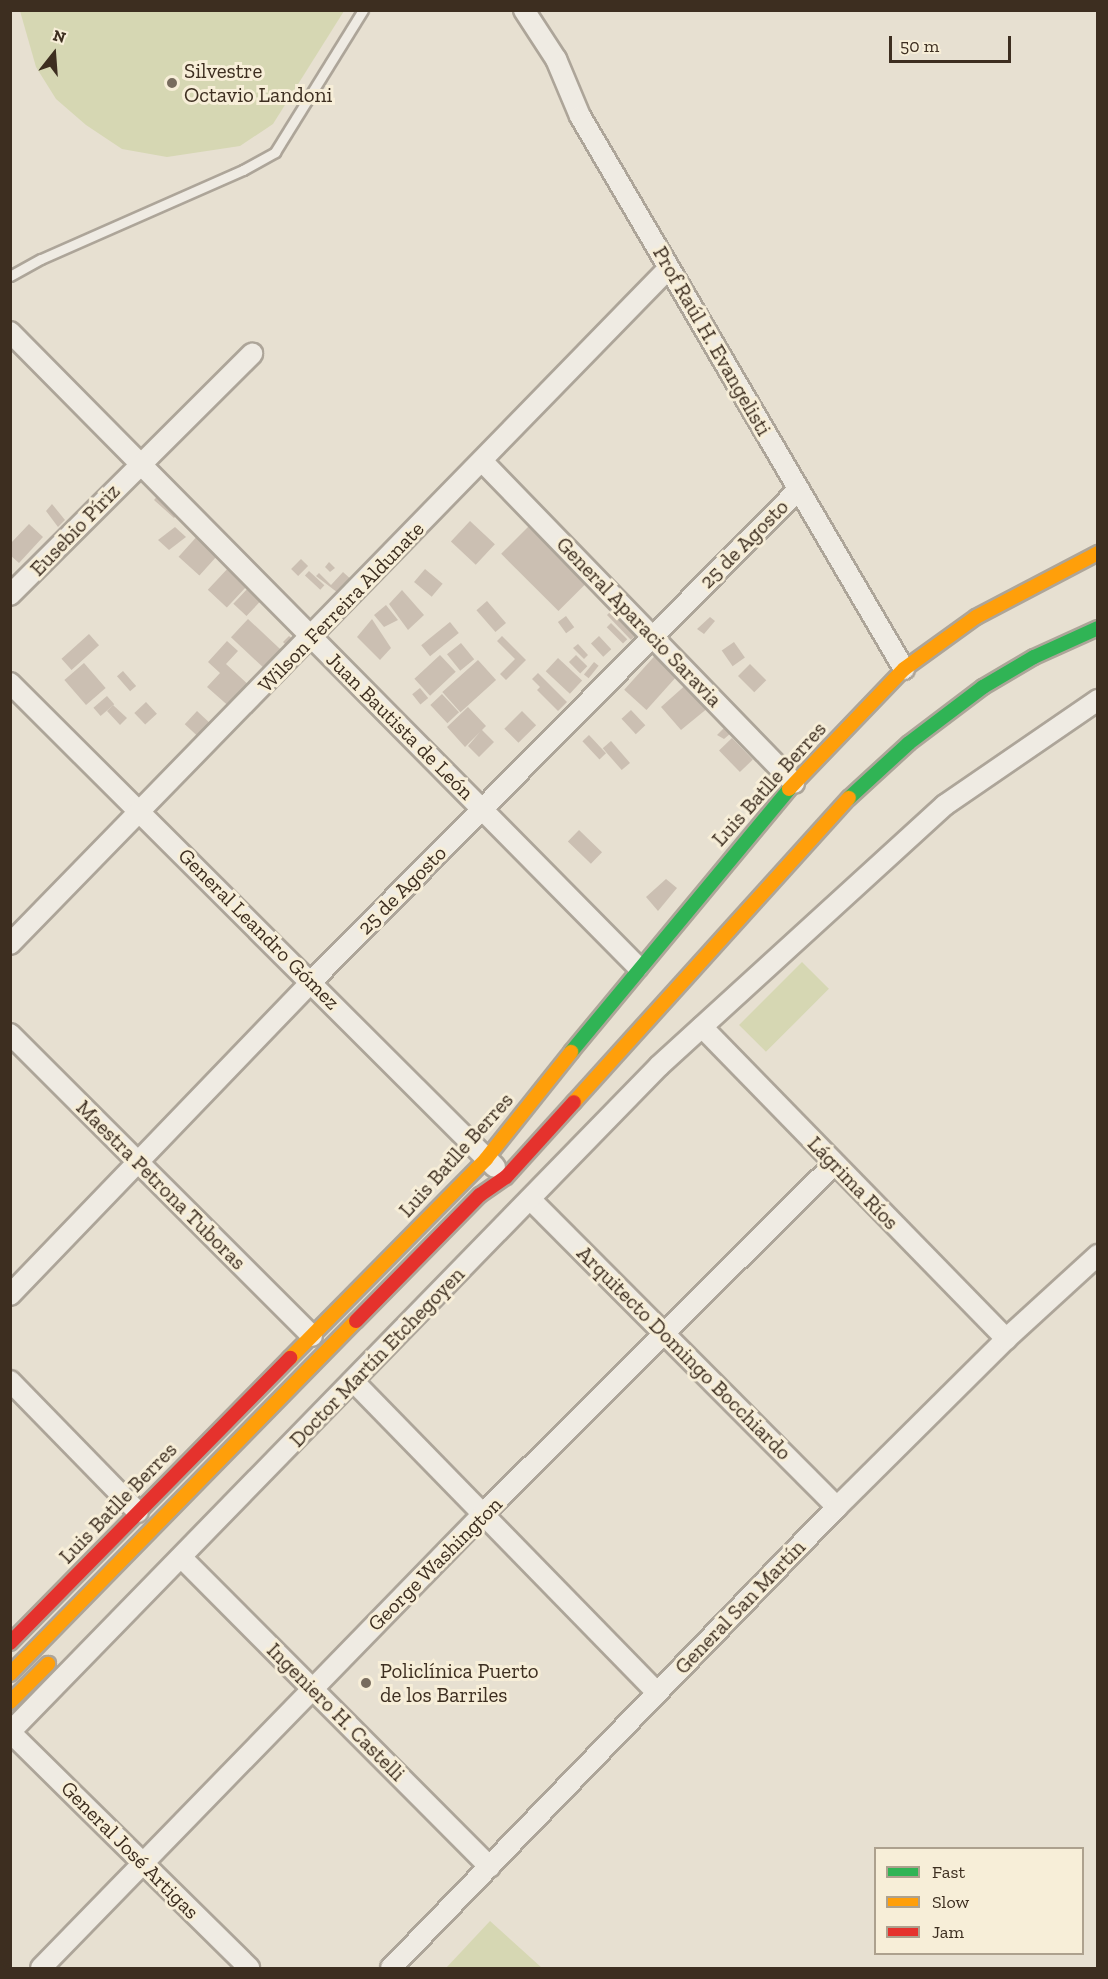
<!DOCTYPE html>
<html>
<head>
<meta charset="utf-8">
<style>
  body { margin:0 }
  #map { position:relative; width:1108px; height:1979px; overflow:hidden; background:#e7e0d1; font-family:"Zilla Slab",serif }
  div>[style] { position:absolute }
  .green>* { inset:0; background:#d6d7b3; transform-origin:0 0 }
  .building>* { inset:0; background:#cbbfb2; transform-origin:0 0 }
  .roads { filter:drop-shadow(2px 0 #ada599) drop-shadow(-2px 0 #ada599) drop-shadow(0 2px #ada599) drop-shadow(0 -2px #ada599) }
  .lane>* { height:9px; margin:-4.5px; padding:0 4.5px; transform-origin:4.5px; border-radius:4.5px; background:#efebe3 }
  .street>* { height:20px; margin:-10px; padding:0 10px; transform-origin:10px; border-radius:10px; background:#efebe3 }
  .fast>* { height:14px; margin:-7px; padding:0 7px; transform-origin:7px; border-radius:7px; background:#30b455 }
  .slow>* { height:14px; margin:-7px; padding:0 7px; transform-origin:7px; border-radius:7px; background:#ff9f0a }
  .jam>* { height:14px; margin:-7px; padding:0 7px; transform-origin:7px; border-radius:7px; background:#e5322d }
  .dots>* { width:16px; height:16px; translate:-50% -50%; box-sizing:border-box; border:3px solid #f7eed8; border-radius:50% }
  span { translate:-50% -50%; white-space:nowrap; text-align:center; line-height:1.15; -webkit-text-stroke:6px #f7eed8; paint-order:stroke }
  .poi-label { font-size:21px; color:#3d2e20 }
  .left { translate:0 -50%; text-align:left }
  .street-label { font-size:21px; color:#3d2e20 }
  .frame { position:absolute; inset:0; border:12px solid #3d2e20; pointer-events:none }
  .legend { position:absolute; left:874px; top:1847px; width:210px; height:108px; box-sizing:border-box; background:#f7eed8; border:2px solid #ada18e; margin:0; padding:8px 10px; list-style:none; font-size:18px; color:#3d2e20 }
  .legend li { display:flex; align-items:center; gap:12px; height:30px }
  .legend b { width:30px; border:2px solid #ada18e }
  .north { position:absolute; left:24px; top:24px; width:60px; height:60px; -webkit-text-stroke:4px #f7eed8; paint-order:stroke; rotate:17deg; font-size:16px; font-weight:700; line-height:24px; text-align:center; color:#3d2e20 }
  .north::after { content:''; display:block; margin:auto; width:21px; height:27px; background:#3d2e20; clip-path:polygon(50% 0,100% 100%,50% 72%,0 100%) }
  .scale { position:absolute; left:889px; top:36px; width:122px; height:27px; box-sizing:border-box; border:3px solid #3d2e20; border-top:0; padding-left:8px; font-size:18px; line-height:21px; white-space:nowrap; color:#3d2e20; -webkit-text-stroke:4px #f7eed8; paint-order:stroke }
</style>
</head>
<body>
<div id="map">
  <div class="green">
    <i style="clip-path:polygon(20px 11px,20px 10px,344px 11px,273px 124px,240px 146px,167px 157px,122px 149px,86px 125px,56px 99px,36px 67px)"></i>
    <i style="left:802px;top:962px;width:38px;height:89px;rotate:45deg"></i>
    <i style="clip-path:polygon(490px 1921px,542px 1968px,446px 1968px)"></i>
  </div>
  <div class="building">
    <i style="left:162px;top:491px;width:27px;height:12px;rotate:42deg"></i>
    <i style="clip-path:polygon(52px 504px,65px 520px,58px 527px,46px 511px)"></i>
    <i style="left:470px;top:521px;width:34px;height:28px;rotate:43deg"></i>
    <i style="left:533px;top:522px;width:81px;height:45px;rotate:45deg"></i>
    <i style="clip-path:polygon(29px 524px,43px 537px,19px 563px,10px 555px,10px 544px)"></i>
    <i style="clip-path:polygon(175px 527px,186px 537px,169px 550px,158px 540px)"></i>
    <i style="left:200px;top:533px;width:28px;height:32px;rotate:42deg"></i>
    <i style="left:301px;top:559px;width:10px;height:14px;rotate:45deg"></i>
    <i style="clip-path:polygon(329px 562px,335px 568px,330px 572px,325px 567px)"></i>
    <i style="left:231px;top:565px;width:26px;height:34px;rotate:43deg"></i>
    <i style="left:425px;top:569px;width:23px;height:17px;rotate:40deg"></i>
    <i style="left:309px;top:571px;width:21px;height:6px;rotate:43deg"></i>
    <i style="clip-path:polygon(343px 572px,355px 583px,342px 596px,316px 576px,319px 573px,331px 585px)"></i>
    <i style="left:249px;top:587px;width:18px;height:23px;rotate:43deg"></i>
    <i style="clip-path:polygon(402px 590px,424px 615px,408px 630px,389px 604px)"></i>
    <i style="left:487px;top:601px;width:29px;height:14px;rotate:49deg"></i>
    <i style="clip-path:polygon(386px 605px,398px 620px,384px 627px,374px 615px)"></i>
    <i style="clip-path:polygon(613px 609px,638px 633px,631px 640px,607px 615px)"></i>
    <i style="left:566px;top:616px;width:14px;height:10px;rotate:54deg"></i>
    <i style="clip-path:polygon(710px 617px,715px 621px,704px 634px,697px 629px)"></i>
    <i style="left:248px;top:619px;width:49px;height:25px;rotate:43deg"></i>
    <i style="clip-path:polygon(372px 619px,391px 648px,380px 660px,357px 637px)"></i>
    <i style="left:450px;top:622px;width:14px;height:37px;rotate:51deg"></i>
    <i style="left:611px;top:623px;width:23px;height:6px;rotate:45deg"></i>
    <i style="left:89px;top:634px;width:15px;height:37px;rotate:48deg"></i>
    <i style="clip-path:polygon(289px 636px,293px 639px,286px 645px,283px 642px)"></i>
    <i style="clip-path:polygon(502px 636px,526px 660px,506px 680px,500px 674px,515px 659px,497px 641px)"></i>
    <i style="left:599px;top:636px;width:18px;height:11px;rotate:47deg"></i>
    <i style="clip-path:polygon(227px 641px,238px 651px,226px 664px,252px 688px,232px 709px,207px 687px,220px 673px,208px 662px)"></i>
    <i style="left:734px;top:642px;width:19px;height:15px;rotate:55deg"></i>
    <i style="left:461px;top:643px;width:21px;height:18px;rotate:51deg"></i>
    <i style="clip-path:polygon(578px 644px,588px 655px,584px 659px,573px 648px)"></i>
    <i style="left:661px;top:649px;width:30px;height:55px;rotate:42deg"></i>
    <i style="left:440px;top:655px;width:23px;height:35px;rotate:47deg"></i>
    <i style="left:576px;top:655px;width:16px;height:10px;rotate:45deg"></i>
    <i style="left:558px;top:658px;width:33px;height:18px;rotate:43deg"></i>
    <i style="left:478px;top:660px;width:27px;height:48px;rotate:48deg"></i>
    <i style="left:594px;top:662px;width:6px;height:16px;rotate:39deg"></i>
    <i style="left:84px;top:663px;width:33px;height:26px;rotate:49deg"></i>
    <i style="left:750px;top:664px;width:23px;height:17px;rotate:45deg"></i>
    <i style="left:123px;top:671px;width:20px;height:8px;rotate:49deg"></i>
    <i style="clip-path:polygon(538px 673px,567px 702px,558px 711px,537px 690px,540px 687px,532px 679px)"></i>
    <i style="clip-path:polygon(689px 682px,714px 703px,681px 730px,661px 707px)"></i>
    <i style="left:420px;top:688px;width:13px;height:10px;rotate:51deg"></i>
    <i style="left:442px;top:694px;width:25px;height:16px;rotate:47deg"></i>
    <i style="left:107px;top:696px;width:11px;height:18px;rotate:49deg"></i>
    <i style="left:146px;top:702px;width:16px;height:16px;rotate:47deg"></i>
    <i style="clip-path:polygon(113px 705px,127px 718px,120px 725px,107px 711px)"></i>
    <i style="clip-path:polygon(468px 707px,486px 726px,482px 730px,494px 742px,479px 757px,468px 746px,480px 732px,465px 747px,447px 727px)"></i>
    <i style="left:631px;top:710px;width:21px;height:13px;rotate:47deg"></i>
    <i style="left:197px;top:711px;width:23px;height:18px;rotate:43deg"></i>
    <i style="left:522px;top:711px;width:20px;height:25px;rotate:45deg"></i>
    <i style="clip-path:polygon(726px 726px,731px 733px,724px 739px,717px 735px)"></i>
    <i style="left:589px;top:735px;width:25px;height:9px;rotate:47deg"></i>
    <i style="left:732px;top:738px;width:30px;height:18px;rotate:46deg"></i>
    <i style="left:611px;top:741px;width:29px;height:11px;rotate:49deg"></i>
    <i style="left:579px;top:830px;width:32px;height:16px;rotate:44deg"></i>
    <i style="clip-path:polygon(666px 879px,677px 888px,658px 911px,646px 897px)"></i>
  </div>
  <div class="roads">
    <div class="lane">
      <i style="left:10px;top:276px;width:35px;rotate:-29deg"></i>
      <i style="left:41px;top:259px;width:221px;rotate:-23.8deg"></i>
      <i style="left:243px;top:170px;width:37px;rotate:-29deg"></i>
      <i style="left:275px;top:152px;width:167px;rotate:-58.2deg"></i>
    </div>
    <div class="street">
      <i style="left:524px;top:10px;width:59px;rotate:56.9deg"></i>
      <i style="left:556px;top:59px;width:62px;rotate:67.2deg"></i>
      <i style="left:580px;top:116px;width:641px;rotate:59.63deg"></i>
      <i style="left:10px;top:332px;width:893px;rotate:45.32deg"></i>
      <i style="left:483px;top:462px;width:447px;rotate:45.9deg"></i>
      <i style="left:10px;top:595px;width:342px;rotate:-44.9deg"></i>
      <i style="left:10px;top:683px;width:685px;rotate:44.94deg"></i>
      <i style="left:10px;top:944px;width:944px;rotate:-45.73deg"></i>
      <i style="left:702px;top:1027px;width:436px;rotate:45.7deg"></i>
      <i style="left:10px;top:1034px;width:427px;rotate:45deg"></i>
      <i style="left:530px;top:1199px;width:435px;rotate:45.1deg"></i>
      <i style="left:10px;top:1295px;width:436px;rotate:-46.1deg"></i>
      <i style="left:312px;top:981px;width:692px;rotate:-45.29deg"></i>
      <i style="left:10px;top:1381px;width:183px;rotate:45.7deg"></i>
      <i style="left:354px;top:1382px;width:433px;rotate:45.7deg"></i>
      <i style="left:182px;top:1558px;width:436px;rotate:45.1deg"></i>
      <i style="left:10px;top:1732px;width:930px;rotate:-45.74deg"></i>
      <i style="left:659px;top:1066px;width:387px;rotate:-42.4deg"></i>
      <i style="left:945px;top:805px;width:186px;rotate:-34.5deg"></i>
      <i style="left:10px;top:1732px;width:336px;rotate:44.6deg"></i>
      <i style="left:41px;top:1968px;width:634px;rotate:-45.77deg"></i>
      <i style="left:483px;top:1514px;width:496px;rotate:-44.9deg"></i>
      <i style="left:391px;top:1968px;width:641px;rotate:-45.95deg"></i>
      <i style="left:837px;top:1507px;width:238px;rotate:-44.8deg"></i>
      <i style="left:1006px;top:1339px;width:125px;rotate:-42.4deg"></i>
    </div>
    <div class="fast">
      <i style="left:849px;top:798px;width:81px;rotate:-42.5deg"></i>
      <i style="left:909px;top:743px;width:93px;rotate:-37.1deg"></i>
      <i style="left:983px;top:687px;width:59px;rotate:-30.5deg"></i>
      <i style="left:1034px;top:657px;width:70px;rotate:-24.4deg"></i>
      <i style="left:571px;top:1052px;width:342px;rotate:-50.3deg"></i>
    </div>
    <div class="slow">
      <i style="left:789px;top:789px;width:166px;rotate:-46.2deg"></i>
      <i style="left:904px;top:669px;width:89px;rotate:-35.8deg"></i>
      <i style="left:976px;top:617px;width:138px;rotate:-27.7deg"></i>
      <i style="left:574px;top:1102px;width:410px;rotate:-47.9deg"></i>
      <i style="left:290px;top:1358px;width:279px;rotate:-45.4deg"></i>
      <i style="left:486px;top:1159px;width:137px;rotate:-51.5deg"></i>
      <i style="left:10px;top:1674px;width:494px;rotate:-45.6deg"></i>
      <i style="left:10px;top:1702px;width:54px;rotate:-45deg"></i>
    </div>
    <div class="jam">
      <i style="left:356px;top:1321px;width:177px;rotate:-45.5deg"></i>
      <i style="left:480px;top:1195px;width:32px;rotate:-35deg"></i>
      <i style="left:506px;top:1177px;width:101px;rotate:-47.8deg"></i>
      <i style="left:10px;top:1643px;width:400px;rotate:-45.5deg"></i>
    </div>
  </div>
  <div class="dots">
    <i style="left:172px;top:83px;background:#786c5e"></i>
    <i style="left:366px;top:1683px;background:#786c5e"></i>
  </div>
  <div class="poi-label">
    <span class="left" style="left:184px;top:83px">Silvestre<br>Octavio Landoni</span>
    <span class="left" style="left:380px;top:1683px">Policlínica Puerto<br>de los Barriles</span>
  </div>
  <div class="street-label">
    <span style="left:712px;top:341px;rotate:60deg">Prof Raúl H. Evangelisti</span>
    <span style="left:75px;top:530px;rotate:-46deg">Eusebio Píriz</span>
    <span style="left:744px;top:544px;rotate:-45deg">25 de Agosto</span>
    <span style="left:341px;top:607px;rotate:-46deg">Wilson Ferreira Aldunate</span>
    <span style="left:639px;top:622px;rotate:46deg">General Aparacio Saravia</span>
    <span style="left:400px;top:726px;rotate:45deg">Juan Bautista de León</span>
    <span style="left:769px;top:784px;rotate:-48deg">Luis Batlle Berres</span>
    <span style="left:402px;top:890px;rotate:-45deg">25 de Agosto</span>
    <span style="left:259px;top:929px;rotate:45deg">General Leandro Gómez</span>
    <span style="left:456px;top:1155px;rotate:-48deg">Luis Batlle Berres</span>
    <span style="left:853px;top:1183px;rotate:46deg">Lágrima Ríos</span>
    <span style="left:161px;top:1185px;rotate:45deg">Maestra Petrona Tuboras</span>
    <span style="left:684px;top:1353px;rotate:45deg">Arquitecto Domingo Bocchiardo</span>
    <span style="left:377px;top:1357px;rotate:-46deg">Doctor Martín Etchegoyen</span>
    <span style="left:118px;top:1503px;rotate:-46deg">Luis Batlle Berres</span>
    <span style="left:435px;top:1564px;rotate:-45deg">George Washington</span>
    <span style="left:740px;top:1607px;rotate:-46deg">General San Martín</span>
    <span style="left:336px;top:1712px;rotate:45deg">Ingeniero H. Castelli</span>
    <span style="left:130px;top:1850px;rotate:45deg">General José Artigas</span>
  </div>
  <div class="frame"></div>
  <ul class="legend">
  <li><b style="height:8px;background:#30b455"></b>Fast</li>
  <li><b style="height:8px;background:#ff9f0a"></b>Slow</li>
  <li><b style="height:8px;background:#e5322d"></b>Jam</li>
  </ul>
  <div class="north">N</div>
  <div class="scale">50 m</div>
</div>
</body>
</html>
